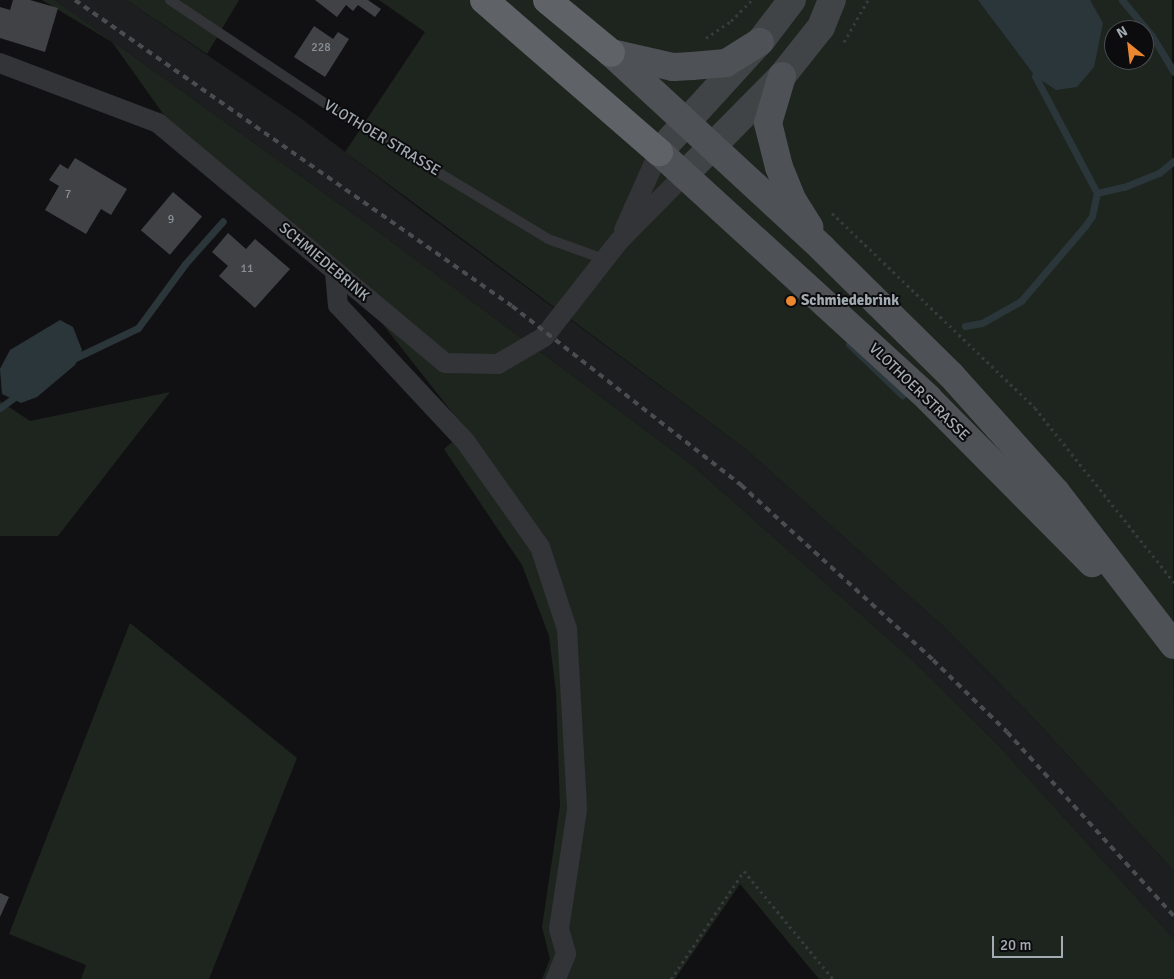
<!DOCTYPE html>
<html>
<head>
<meta charset="utf-8">
<style>
  body { margin:0 }
  #map { position:relative; width:1174px; height:979px; overflow:hidden; background:#111113; font-family:Signika,sans-serif }
  div>[style] { position:absolute }
  .built>* { inset:0; background:#1d1e20 }
  .green>* { inset:0; background:#1e251e }
  .water>* { inset:0; background:#2b363b }
  .stream>* { height:7px; margin:-3.5px; padding:0 3.5px; transform-origin:3.5px; border-radius:3.5px; background:#2b363b }
  .building>* { inset:0; background:#404246; transform-origin:0 0 }
  .path>* { height:3px; margin-top:-1.5px; transform-origin:0; background:repeating-linear-gradient(90deg,#383b3e 0 2.5px,transparent 0 6.5px) }
  .lane>* { height:10px; margin:-5px; padding:0 5px; transform-origin:5px; border-radius:5px; background:#323437 }
  .street>* { height:20px; margin:-10px; padding:0 10px; transform-origin:10px; border-radius:10px; background:#323437 }
  .secondary>* { height:28px; margin:-14px; padding:0 14px; transform-origin:14px; border-radius:14px; background:#404447 }
  .primary>* { height:28px; margin:-14px; padding:0 14px; transform-origin:14px; border-radius:14px; background:#4e5256 }
  .highway>* { height:28px; margin:-14px; padding:0 14px; transform-origin:14px; border-radius:14px; background:#5f6368 }
  .rail>* { height:4px; margin-top:-2px; transform-origin:0; background:repeating-linear-gradient(90deg,#494d50 0 6px,transparent 0 11px) }
  .dots>* { width:14px; height:14px; translate:-50% -50%; box-sizing:border-box; border:2px solid #0c0c0e; border-radius:50% }
  span { translate:-50% -50%; white-space:nowrap; text-align:center; line-height:1.15; -webkit-text-stroke:4px #0c0c0e; paint-order:stroke }
  .number-label { font-size:12px; color:#8a9198 }
  .number-label span { -webkit-text-stroke-width:0 }
  .street-label { font-size:15px; color:#a3abb3 }
  .poi-label { font-size:15px; color:#a3abb3; font-weight:700 }
  .left { translate:0 -50%; text-align:left }
  .north { position:absolute; left:1104px; top:20px; width:50px; height:50px; box-sizing:border-box; background:#0c0c0e; border:1px solid #484c50; border-radius:50%; rotate:331deg; font-size:14px; font-weight:700; line-height:20px; text-align:center; color:#a3abb3 }
  .north::after { content:''; display:block; margin:auto; width:18px; height:22px; background:#eb8631; clip-path:polygon(50% 0,100% 100%,50% 72%,0 100%) }
  .scale { position:absolute; left:992px; top:936px; width:71px; height:22px; box-sizing:border-box; border:2px solid #a3abb3; border-top:0; padding-left:6px; font-size:15px; line-height:18px; white-space:nowrap; color:#a3abb3; -webkit-text-stroke:4px #0c0c0e; paint-order:stroke }
</style>
</head>
<body>
<div id="map">
  <div class="built">
    <i style="clip-path:polygon(55px 0,126px 0,302px 119px,417px 207px,747px 450px,944px 627px,1027px 711px,1174px 871px,1174px 939px,998px 745px,911px 659px,692px 465px,391px 241px)"></i>
  </div>
  <div class="green">
    <i style="clip-path:polygon(42px 0,55px 0,391px 241px,692px 465px,911px 659px,998px 745px,1174px 939px,1174px 979px,819px 979px,740px 884px,675px 979px,542px 979px,550px 959px,542px 927px,560px 806px,556px 692px,549px 636px,522px 565px,444px 449px,466px 430px,341px 271px,164px 115px,112px 42px)"></i>
    <i style="clip-path:polygon(126px 0,239px 0,207px 54px)"></i>
    <i style="clip-path:polygon(evenodd,379px 0,1172px 0,1174px 871px,1027px 711px,944px 627px,747px 450px,345px 152px,425px 32px,379px 0,1114px 30px,1144px 30px,1144px 60px,1114px 60px,1114px 30px)"></i>
    <i style="clip-path:polygon(170px 392px,58px 536px,0 536px,0 401px,30px 421px)"></i>
    <i style="clip-path:polygon(130px 623px,297px 758px,209px 979px,81px 979px,86px 965px,9px 934px)"></i>
  </div>
  <div class="water">
    <i style="clip-path:polygon(978px 0,1090px 0,1103px 23px,1094px 67px,1077px 87px,1056px 90px,1035px 76px)"></i>
    <i style="clip-path:polygon(60px 320px,73px 327px,82px 350px,75px 365px,37px 397px,21px 403px,2px 394px,0 369px,10px 350px)"></i>
  </div>
  <div class="stream">
    <i style="left:1122px;top:0;width:47px;rotate:50.2deg"></i>
    <i style="left:1152px;top:36px;width:42px;rotate:58.6deg"></i>
    <i style="left:1035px;top:76px;width:132px;rotate:62.1deg"></i>
    <i style="left:965px;top:326px;width:17px;rotate:-10deg"></i>
    <i style="left:982px;top:323px;width:45px;rotate:-29.4deg"></i>
    <i style="left:1021px;top:301px;width:99px;rotate:-49.5deg"></i>
    <i style="left:1085px;top:226px;width:12px;rotate:-55deg"></i>
    <i style="left:1092px;top:216px;width:24px;rotate:-78deg"></i>
    <i style="left:1097px;top:193px;width:28px;rotate:-13deg"></i>
    <i style="left:1124px;top:187px;width:38px;rotate:-22deg"></i>
    <i style="left:1159px;top:173px;width:19px;rotate:-39deg"></i>
    <i style="left:849px;top:344px;width:74px;rotate:43.9deg"></i>
    <i style="left:73px;top:359px;width:72px;rotate:-25.5deg"></i>
    <i style="left:138px;top:328px;width:79px;rotate:-53.7deg"></i>
    <i style="left:185px;top:264px;width:57px;rotate:-48.5deg"></i>
    <i style="left:0;top:408px;width:25px;rotate:-37deg"></i>
  </div>
  <div class="building">
    <i style="clip-path:polygon(13px 0,30px 0,58px 8px,45px 52px,0 38px,0 7px,10px 10px)"></i>
    <i style="clip-path:polygon(315px 0,368px 0,381px 9px,375px 17px,358px 5px,353px 11px,346px 5px,337px 17px)"></i>
    <i style="clip-path:polygon(314px 26px,333px 39px,338px 32px,349px 39px,325px 77px,294px 57px)"></i>
    <i style="clip-path:polygon(75px 158px,127px 189px,111px 215px,101px 209px,86px 234px,45px 210px,59px 186px,49px 180px,60px 164px,68px 169px)"></i>
    <i style="left:173px;top:192px;width:38px;height:50px;rotate:40deg"></i>
    <i style="clip-path:polygon(228px 233px,246px 249px,255px 239px,290px 269px,255px 308px,219px 276px,228px 266px,212px 252px)"></i>
    <i style="clip-path:polygon(0 893px,9px 897px,0 917px)"></i>
  </div>
  <div class="path">
    <i style="left:706px;top:38px;width:30px;rotate:-34deg"></i>
    <i style="left:731px;top:21px;width:30px;rotate:-45deg"></i>
    <i style="left:844px;top:42px;width:48px;rotate:-60.3deg"></i>
    <i style="left:832px;top:213px;width:281px;rotate:43.8deg"></i>
    <i style="left:1035px;top:408px;width:223px;rotate:51.4deg"></i>
    <i style="left:671px;top:979px;width:130px;rotate:-55.9deg"></i>
    <i style="left:744px;top:871px;width:140px;rotate:50.5deg"></i>
  </div>
  <div class="lane">
    <i style="left:170px;top:0;width:195px;rotate:33.7deg"></i>
    <i style="left:332px;top:108px;width:253px;rotate:31.2deg"></i>
    <i style="left:548px;top:239px;width:59px;rotate:19.7deg"></i>
  </div>
  <div class="street">
    <i style="left:0;top:63px;width:169px;rotate:20.8deg"></i>
    <i style="left:158px;top:123px;width:374px;rotate:39.9deg"></i>
    <i style="left:445px;top:363px;width:53px;rotate:1.1deg"></i>
    <i style="left:498px;top:364px;width:53px;rotate:-30.4deg"></i>
    <i style="left:544px;top:337px;width:122px;rotate:-52deg"></i>
    <i style="left:619px;top:241px;width:93px;rotate:-45.4deg"></i>
    <i style="left:624px;top:230px;width:85px;rotate:-65.8deg"></i>
    <i style="left:335px;top:272px;width:33px;rotate:85deg"></i>
    <i style="left:338px;top:305px;width:186px;rotate:47deg"></i>
    <i style="left:465px;top:441px;width:130px;rotate:54.7deg"></i>
    <i style="left:540px;top:547px;width:86px;rotate:71.8deg"></i>
    <i style="left:567px;top:629px;width:181px;rotate:86.8deg"></i>
    <i style="left:577px;top:810px;width:120px;rotate:98.6deg"></i>
    <i style="left:559px;top:929px;width:26px;rotate:74deg"></i>
    <i style="left:566px;top:954px;width:27px;rotate:112deg"></i>
  </div>
  <div class="secondary">
    <i style="left:659px;top:152px;width:154px;rotate:-47.6deg"></i>
    <i style="left:763px;top:38px;width:48px;rotate:-52.7deg"></i>
    <i style="left:684px;top:175px;width:139px;rotate:-45.3deg"></i>
    <i style="left:782px;top:76px;width:63px;rotate:-51.5deg"></i>
    <i style="left:821px;top:27px;width:29px;rotate:-68deg"></i>
  </div>
  <div class="primary">
    <i style="left:611px;top:53px;width:287px;rotate:42.7deg"></i>
    <i style="left:822px;top:248px;width:181px;rotate:44.6deg"></i>
    <i style="left:951px;top:375px;width:157px;rotate:48.1deg"></i>
    <i style="left:1056px;top:492px;width:193px;rotate:52.4deg"></i>
    <i style="left:611px;top:53px;width:64px;rotate:12.7deg"></i>
    <i style="left:673px;top:67px;width:19px;rotate:-3deg"></i>
    <i style="left:692px;top:66px;width:34px;rotate:-5deg"></i>
    <i style="left:726px;top:63px;width:40px;rotate:-32deg"></i>
    <i style="left:782px;top:76px;width:49px;rotate:106.6deg"></i>
    <i style="left:768px;top:123px;width:45px;rotate:76deg"></i>
    <i style="left:779px;top:167px;width:37px;rotate:68deg"></i>
    <i style="left:793px;top:201px;width:31px;rotate:58deg"></i>
    <i style="left:659px;top:152px;width:365px;rotate:42.4deg"></i>
    <i style="left:928px;top:398px;width:233px;rotate:45.2deg"></i>
  </div>
  <div class="highway">
    <i style="left:484px;top:0;width:232px;rotate:41deg"></i>
    <i style="left:547px;top:0;width:83px;rotate:39.6deg"></i>
  </div>
  <div class="rail">
    <i style="left:75px;top:0;width:533px;rotate:35deg"></i>
    <i style="left:512px;top:306px;width:291px;rotate:38deg"></i>
    <i style="left:741px;top:485px;width:260px;rotate:42.3deg"></i>
    <i style="left:933px;top:660px;width:103px;rotate:44.2deg"></i>
    <i style="left:1007px;top:732px;width:248px;rotate:47.8deg"></i>
  </div>
  <div class="dots">
    <i style="left:791px;top:301px;background:#eb8631"></i>
  </div>
  <div class="number-label">
    <span style="left:321px;top:48px">228</span>
    <span style="left:68px;top:195px">7</span>
    <span style="left:171px;top:220px">9</span>
    <span style="left:247px;top:269px">11</span>
  </div>
  <div class="street-label">
    <span style="left:382px;top:138px;rotate:31deg">VLOTHOER STRASSE</span>
    <span style="left:324px;top:262px;rotate:40deg">SCHMIEDEBRINK</span>
    <span style="left:919px;top:392px;rotate:44deg">VLOTHOER STRASSE</span>
  </div>
  <div class="poi-label">
    <span class="left" style="left:801px;top:301px">Schmiedebrink</span>
  </div>
  <div class="north">N</div>
  <div class="scale">20 m</div>
</div>
</body>
</html>
